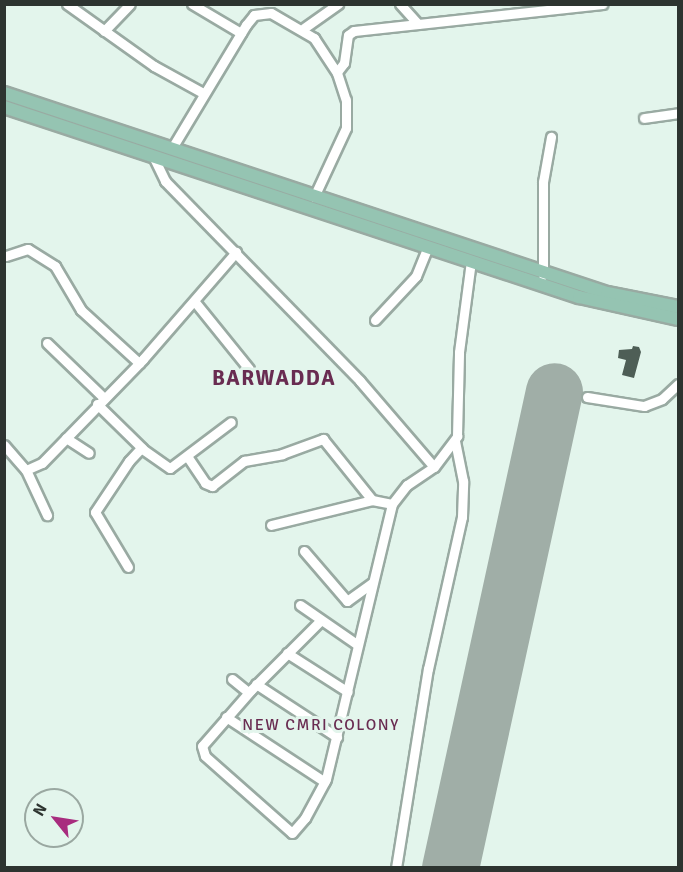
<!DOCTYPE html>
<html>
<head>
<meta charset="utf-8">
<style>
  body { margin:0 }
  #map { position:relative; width:683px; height:872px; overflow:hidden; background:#e3f5ec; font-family:Signika,sans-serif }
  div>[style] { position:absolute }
  .runway>* { height:57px; margin:-28.5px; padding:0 28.5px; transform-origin:28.5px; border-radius:28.5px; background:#a0aea7 }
  .building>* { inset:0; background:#4e5e56 }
  .roads { filter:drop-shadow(2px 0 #99aaa2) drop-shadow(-2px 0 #99aaa2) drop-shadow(0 2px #99aaa2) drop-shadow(0 -2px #99aaa2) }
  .minor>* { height:9px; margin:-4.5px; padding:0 4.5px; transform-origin:4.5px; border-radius:4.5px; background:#fff }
  .major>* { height:12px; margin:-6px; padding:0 6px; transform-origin:6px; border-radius:6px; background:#95c4b2 }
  span { translate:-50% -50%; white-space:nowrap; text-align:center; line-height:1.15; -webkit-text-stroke:6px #e3f5ec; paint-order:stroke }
  .neighbourhood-label { font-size:16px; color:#692c51; letter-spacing:1.5px }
  .district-label { font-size:21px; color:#692c51; font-weight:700; letter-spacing:1.5px }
  .frame { position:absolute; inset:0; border:6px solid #2d3430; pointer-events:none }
  .north { position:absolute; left:24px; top:788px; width:60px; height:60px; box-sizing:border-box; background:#e3f5ec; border:2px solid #9aa8a1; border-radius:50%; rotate:300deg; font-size:16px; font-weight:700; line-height:24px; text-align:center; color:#2d3430 }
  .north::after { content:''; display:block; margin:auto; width:21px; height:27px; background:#a82c7e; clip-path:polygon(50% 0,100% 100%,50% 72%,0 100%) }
</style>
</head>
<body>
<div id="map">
  <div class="runway">
    <i style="left:450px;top:868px;width:488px;rotate:-77.7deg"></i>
  </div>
  <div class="building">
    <i style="clip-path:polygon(633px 346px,639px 347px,641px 352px,634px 378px,622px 375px,626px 360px,618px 358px,619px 350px,632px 349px)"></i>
  </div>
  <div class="roads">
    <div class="minor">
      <i style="left:67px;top:4px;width:107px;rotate:35.5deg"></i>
      <i style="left:154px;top:66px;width:56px;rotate:28.9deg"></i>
      <i style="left:192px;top:4px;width:57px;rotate:30.6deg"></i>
      <i style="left:400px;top:4px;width:27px;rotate:48deg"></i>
      <i style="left:304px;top:28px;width:42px;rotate:-35.2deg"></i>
      <i style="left:104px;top:31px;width:37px;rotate:-46deg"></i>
      <i style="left:337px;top:72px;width:11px;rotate:-52deg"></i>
      <i style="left:344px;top:63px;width:28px;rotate:-82deg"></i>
      <i style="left:348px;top:35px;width:7px;rotate:-34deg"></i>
      <i style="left:354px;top:31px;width:250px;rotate:-6.2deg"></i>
      <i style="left:644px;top:118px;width:34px;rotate:-8deg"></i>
      <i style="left:172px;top:148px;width:144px;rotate:-59deg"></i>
      <i style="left:246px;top:25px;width:13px;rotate:-51deg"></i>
      <i style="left:254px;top:15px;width:17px;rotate:-7deg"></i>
      <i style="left:271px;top:13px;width:50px;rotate:30.2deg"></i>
      <i style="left:314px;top:38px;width:42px;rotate:56.7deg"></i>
      <i style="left:337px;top:73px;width:28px;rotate:72deg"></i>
      <i style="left:346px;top:100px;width:28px;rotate:90deg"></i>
      <i style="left:346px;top:128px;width:76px;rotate:114.9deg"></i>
      <i style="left:153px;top:156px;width:28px;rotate:64deg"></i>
      <i style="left:165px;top:181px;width:279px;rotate:45.7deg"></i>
      <i style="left:360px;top:381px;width:113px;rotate:49.3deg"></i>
      <i style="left:6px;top:256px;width:23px;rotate:-18deg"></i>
      <i style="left:28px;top:249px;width:32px;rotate:32deg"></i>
      <i style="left:55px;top:266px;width:51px;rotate:59.4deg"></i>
      <i style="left:81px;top:310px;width:79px;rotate:42.4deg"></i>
      <i style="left:543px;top:275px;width:93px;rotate:-90deg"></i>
      <i style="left:543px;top:182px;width:46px;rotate:-79.9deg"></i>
      <i style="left:195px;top:302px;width:86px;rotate:51.1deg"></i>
      <i style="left:375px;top:320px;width:60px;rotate:-47deg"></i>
      <i style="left:416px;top:276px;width:31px;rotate:-68deg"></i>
      <i style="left:47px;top:343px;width:78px;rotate:44deg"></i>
      <i style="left:587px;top:397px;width:58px;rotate:9deg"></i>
      <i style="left:644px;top:406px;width:19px;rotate:-21deg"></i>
      <i style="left:662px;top:399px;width:22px;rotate:-43deg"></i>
      <i style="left:97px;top:404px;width:64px;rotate:44.4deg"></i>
      <i style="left:66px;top:438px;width:27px;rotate:33deg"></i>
      <i style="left:4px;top:445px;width:33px;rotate:49deg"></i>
      <i style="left:26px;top:470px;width:17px;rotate:-24deg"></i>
      <i style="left:42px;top:463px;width:145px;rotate:-45.8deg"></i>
      <i style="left:143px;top:359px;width:142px;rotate:-49deg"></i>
      <i style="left:187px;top:456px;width:32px;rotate:56deg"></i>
      <i style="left:205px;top:483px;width:8px;rotate:23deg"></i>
      <i style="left:212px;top:486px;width:41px;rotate:-38deg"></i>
      <i style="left:244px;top:461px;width:39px;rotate:-10deg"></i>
      <i style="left:282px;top:454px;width:44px;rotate:-20.1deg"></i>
      <i style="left:323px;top:439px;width:78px;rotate:51.2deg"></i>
      <i style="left:26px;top:470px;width:50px;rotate:65deg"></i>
      <i style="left:271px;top:525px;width:104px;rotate:-13.9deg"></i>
      <i style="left:372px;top:500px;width:20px;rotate:11deg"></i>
      <i style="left:304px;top:551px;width:66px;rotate:49.3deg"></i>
      <i style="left:347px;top:601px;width:31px;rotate:-36deg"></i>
      <i style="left:128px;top:567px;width:64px;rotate:-121deg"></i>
      <i style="left:95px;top:512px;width:61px;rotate:-56.3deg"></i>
      <i style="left:129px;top:461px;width:18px;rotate:-47deg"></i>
      <i style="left:141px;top:448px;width:35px;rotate:35deg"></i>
      <i style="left:170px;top:468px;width:76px;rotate:-37deg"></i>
      <i style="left:300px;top:605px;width:70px;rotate:34.6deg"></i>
      <i style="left:321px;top:620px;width:99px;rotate:135deg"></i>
      <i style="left:251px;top:690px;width:74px;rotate:131.2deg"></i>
      <i style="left:202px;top:746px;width:10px;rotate:73deg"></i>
      <i style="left:205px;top:756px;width:116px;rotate:41.5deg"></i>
      <i style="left:292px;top:833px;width:20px;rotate:-49deg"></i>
      <i style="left:305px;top:818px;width:44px;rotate:-61.7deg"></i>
      <i style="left:326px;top:779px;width:283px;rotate:-76.5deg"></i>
      <i style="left:392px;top:504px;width:24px;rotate:-52deg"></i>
      <i style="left:407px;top:485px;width:32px;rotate:-34deg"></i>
      <i style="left:434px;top:467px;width:39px;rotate:-53deg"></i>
      <i style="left:457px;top:436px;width:84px;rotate:-88.6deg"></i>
      <i style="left:459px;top:352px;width:92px;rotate:-82.5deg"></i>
      <i style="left:287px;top:653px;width:72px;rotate:32.6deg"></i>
      <i style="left:232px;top:679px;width:21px;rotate:39deg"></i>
      <i style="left:256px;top:684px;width:97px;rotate:33.2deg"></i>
      <i style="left:226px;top:717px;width:118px;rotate:33.3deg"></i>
      <i style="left:396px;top:868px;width:202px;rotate:-80.9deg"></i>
      <i style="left:428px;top:669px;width:156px;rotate:-77.4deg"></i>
      <i style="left:462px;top:517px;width:36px;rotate:-88deg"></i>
      <i style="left:463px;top:481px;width:41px;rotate:-101.3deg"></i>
    </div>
    <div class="major">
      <i style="left:4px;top:93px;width:635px;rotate:18.35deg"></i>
      <i style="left:607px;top:293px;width:72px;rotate:11.2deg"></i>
      <i style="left:4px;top:107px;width:606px;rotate:18.29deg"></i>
      <i style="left:579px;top:297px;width:101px;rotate:12.5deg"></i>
    </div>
  </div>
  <div class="neighbourhood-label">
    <span style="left:321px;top:725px">NEW CMRI COLONY</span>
  </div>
  <div class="district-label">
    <span style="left:274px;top:378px">BARWADDA</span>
  </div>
  <div class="frame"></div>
  <div class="north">N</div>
</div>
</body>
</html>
